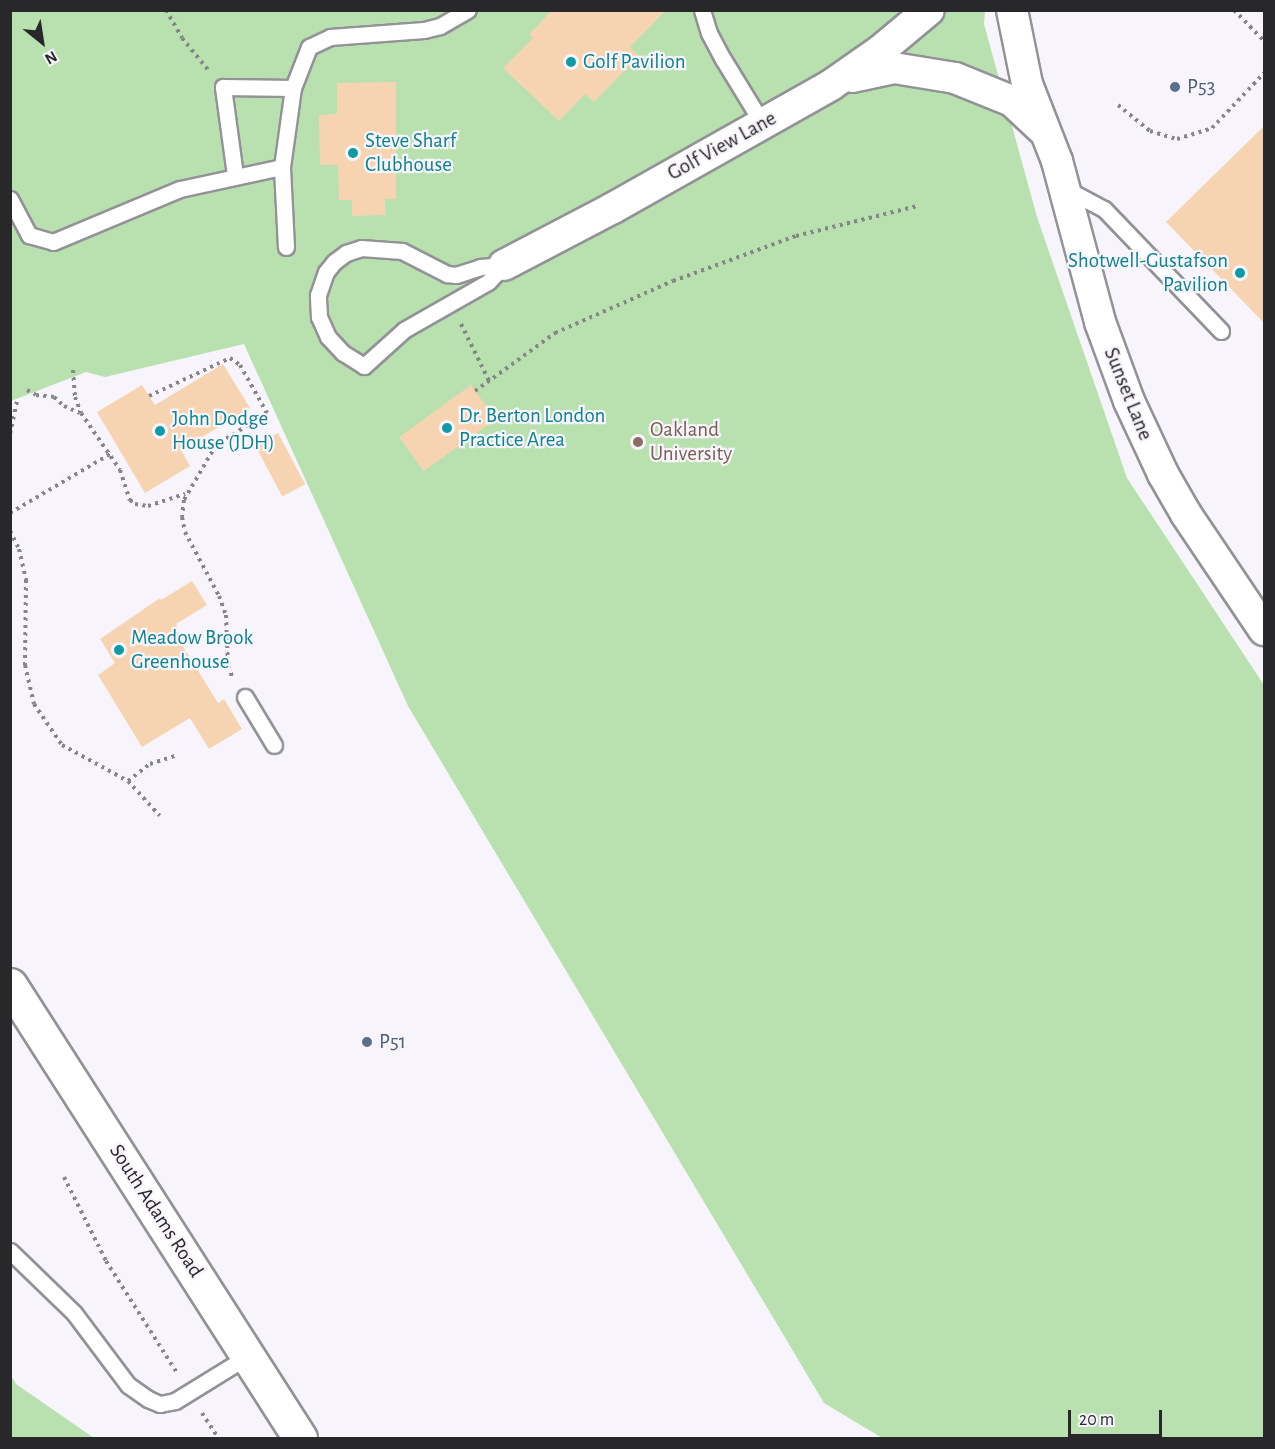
<!DOCTYPE html>
<html>
<head>
<meta charset="utf-8">
<style>
  body { margin:0 }
  #map { position:relative; width:1275px; height:1449px; overflow:hidden; background:#f7f5fb; font-family:"Alegreya Sans",sans-serif }
  div>[style] { position:absolute }
  .green>* { inset:0; background:#b8e1af }
  .building>* { inset:0; background:#f7d4b1; transform-origin:0 0 }
  .path>* { height:4px; margin-top:-2px; transform-origin:0; background:repeating-linear-gradient(90deg,#868588 0 3px,transparent 0 7.5px) }
  .roads { filter:drop-shadow(2px 0 #939297) drop-shadow(-2px 0 #939297) drop-shadow(0 2px #939297) drop-shadow(0 -2px #939297) }
  .service>* { height:15px; margin:-7.5px; padding:0 7.5px; transform-origin:7.5px; border-radius:7.5px; background:#fff }
  .minor>* { height:30px; margin:-15px; padding:0 15px; transform-origin:15px; border-radius:15px; background:#fff }
  .secondary>* { height:33px; margin:-16.5px; padding:0 16.5px; transform-origin:16.5px; border-radius:16.5px; background:#fff }
  .dots>* { width:16px; height:16px; translate:-50% -50%; box-sizing:border-box; border:3px solid #f7f5fb; border-radius:50% }
  span { translate:-50% -50%; white-space:nowrap; text-align:center; line-height:1.15; -webkit-text-stroke:4.5px #f7f5fb; paint-order:stroke }
  .culture-label { font-size:21px; color:#0d838f }
  .left { translate:0 -50%; text-align:left }
  .right { translate:-100% -50%; text-align:right }
  .service-label { font-size:21px; color:#4e5e75 }
  .street-label { font-size:21px; color:#28282a }
  .education-label { font-size:21px; color:#785e54 }
  .frame { position:absolute; inset:0; border:12px solid #28282a; pointer-events:none }
  .north { position:absolute; left:12px; top:12px; width:60px; height:60px; -webkit-text-stroke:4px #f7f5fb; paint-order:stroke; rotate:150deg; font-size:16px; font-weight:700; line-height:24px; text-align:center; color:#28282a }
  .north::after { content:''; display:block; margin:auto; width:21px; height:27px; background:#28282a; clip-path:polygon(50% 0,100% 100%,50% 72%,0 100%) }
  .scale { position:absolute; left:1068px; top:1410px; width:94px; height:27px; box-sizing:border-box; border:3px solid #28282a; border-top:0; padding-left:8px; font-size:18px; line-height:21px; white-space:nowrap; color:#28282a; -webkit-text-stroke:4px #f7f5fb; paint-order:stroke }
</style>
</head>
<body>
<div id="map">
  <div class="green">
    <i style="clip-path:polygon(11px 11px,985px 11px,984px 24px,1037px 217px,1127px 478px,1264px 685px,1264px 1438px,882px 1438px,824px 1403px,408px 706px,244px 344px,105px 377px,86px 372px,11px 401px)"></i>
    <i style="clip-path:polygon(10px 1374px,16px 1384px,94px 1438px,11px 1438px)"></i>
  </div>
  <div class="building">
    <i style="clip-path:polygon(552px 10px,666px 10px,630px 47px,639px 56px,594px 102px,585px 94px,559px 121px,503px 68px,533px 38px,529px 35px)"></i>
    <i style="clip-path:polygon(396px 82px,396px 199px,385px 199px,385px 215px,352px 216px,352px 200px,339px 200px,338px 165px,320px 165px,319px 115px,337px 114px,337px 83px)"></i>
    <i style="clip-path:polygon(1264px 126px,1264px 323px,1166px 222px)"></i>
    <i style="clip-path:polygon(223px 364px,250px 408px,181px 450px,190px 466px,145px 493px,97px 412px,142px 385px,155px 405px)"></i>
    <i style="left:471px;top:385px;width:42px;height:89px;rotate:54deg"></i>
    <i style="left:278px;top:433px;width:58px;height:26px;rotate:62deg"></i>
    <i style="clip-path:polygon(192px 581px,207px 605px,176px 624px,178px 627px,173px 630px,218px 703px,224px 699px,242px 729px,209px 749px,190px 718px,142px 747px,98px 675px,115px 663px,100px 639px,160px 598px,161px 600px)"></i>
  </div>
  <div class="path">
    <i style="left:166px;top:10px;width:32px;rotate:60deg"></i>
    <i style="left:182px;top:38px;width:43px;rotate:50.7deg"></i>
    <i style="left:1234px;top:10px;width:43px;rotate:45.9deg"></i>
    <i style="left:1118px;top:105px;width:41px;rotate:39.1deg"></i>
    <i style="left:1150px;top:131px;width:28px;rotate:17deg"></i>
    <i style="left:1177px;top:139px;width:37px;rotate:-17deg"></i>
    <i style="left:1212px;top:128px;width:76px;rotate:-46.6deg"></i>
    <i style="left:461px;top:324px;width:64px;rotate:63.8deg"></i>
    <i style="left:73px;top:370px;width:27px;rotate:86deg"></i>
    <i style="left:75px;top:397px;width:17px;rotate:69deg"></i>
    <i style="left:81px;top:413px;width:69px;rotate:55.6deg"></i>
    <i style="left:120px;top:470px;width:32px;rotate:72deg"></i>
    <i style="left:130px;top:500px;width:6px;rotate:39deg"></i>
    <i style="left:135px;top:504px;width:13px;rotate:9deg"></i>
    <i style="left:148px;top:506px;width:39px;rotate:-18deg"></i>
    <i style="left:27px;top:390px;width:10px;rotate:29deg"></i>
    <i style="left:36px;top:395px;width:18px;rotate:6deg"></i>
    <i style="left:54px;top:397px;width:13px;rotate:42deg"></i>
    <i style="left:64px;top:406px;width:17px;rotate:24deg"></i>
    <i style="left:475px;top:391px;width:99px;rotate:-35.9deg"></i>
    <i style="left:555px;top:333px;width:129px;rotate:-23.8deg"></i>
    <i style="left:673px;top:281px;width:131px;rotate:-20.1deg"></i>
    <i style="left:796px;top:236px;width:125px;rotate:-13.9deg"></i>
    <i style="left:149px;top:396px;width:89px;rotate:-25.1deg"></i>
    <i style="left:230px;top:358px;width:12px;rotate:35deg"></i>
    <i style="left:240px;top:365px;width:55px;rotate:60.6deg"></i>
    <i style="left:267px;top:413px;width:60px;rotate:147.9deg"></i>
    <i style="left:216px;top:445px;width:64px;rotate:120.2deg"></i>
    <i style="left:184px;top:500px;width:17px;rotate:97deg"></i>
    <i style="left:182px;top:517px;width:15px;rotate:79deg"></i>
    <i style="left:185px;top:532px;width:72px;rotate:62deg"></i>
    <i style="left:219px;top:596px;width:20px;rotate:70deg"></i>
    <i style="left:226px;top:615px;width:51px;rotate:87.8deg"></i>
    <i style="left:228px;top:666px;width:14px;rotate:69deg"></i>
    <i style="left:10px;top:434px;width:33px;rotate:-78deg"></i>
    <i style="left:10px;top:513px;width:116px;rotate:-30.5deg"></i>
    <i style="left:10px;top:531px;width:20px;rotate:63deg"></i>
    <i style="left:19px;top:549px;width:32px;rotate:77deg"></i>
    <i style="left:26px;top:580px;width:85px;rotate:90.7deg"></i>
    <i style="left:25px;top:665px;width:40px;rotate:77deg"></i>
    <i style="left:34px;top:704px;width:50px;rotate:55.7deg"></i>
    <i style="left:62px;top:745px;width:75px;rotate:28.6deg"></i>
    <i style="left:128px;top:781px;width:47px;rotate:47.6deg"></i>
    <i style="left:128px;top:781px;width:28px;rotate:-38deg"></i>
    <i style="left:150px;top:764px;width:28px;rotate:-18deg"></i>
    <i style="left:64px;top:1177px;width:94px;rotate:63.4deg"></i>
    <i style="left:106px;top:1261px;width:133px;rotate:57.6deg"></i>
    <i style="left:202px;top:1413px;width:30px;rotate:57deg"></i>
  </div>
  <div class="roads">
    <div class="service">
      <i style="left:702px;top:10px;width:24px;rotate:73deg"></i>
      <i style="left:709px;top:33px;width:30px;rotate:62deg"></i>
      <i style="left:723px;top:59px;width:75px;rotate:58.6deg"></i>
      <i style="left:235px;top:175px;width:89px;rotate:-97.8deg"></i>
      <i style="left:223px;top:87px;width:70px;rotate:0.8deg"></i>
      <i style="left:1066px;top:189px;width:43px;rotate:27.8deg"></i>
      <i style="left:1104px;top:209px;width:169px;rotate:46.2deg"></i>
      <i style="left:10px;top:199px;width:41px;rotate:62.2deg"></i>
      <i style="left:29px;top:235px;width:25px;rotate:16deg"></i>
      <i style="left:53px;top:242px;width:138px;rotate:-22.7deg"></i>
      <i style="left:180px;top:189px;width:104px;rotate:-12.2deg"></i>
      <i style="left:286px;top:247px;width:80px;rotate:-92.9deg"></i>
      <i style="left:282px;top:167px;width:80px;rotate:-82.1deg"></i>
      <i style="left:293px;top:88px;width:44px;rotate:-68.7deg"></i>
      <i style="left:309px;top:47px;width:23px;rotate:-25deg"></i>
      <i style="left:330px;top:37px;width:94px;rotate:-4.3deg"></i>
      <i style="left:424px;top:30px;width:16px;rotate:-14deg"></i>
      <i style="left:440px;top:26px;width:32px;rotate:-30deg"></i>
      <i style="left:361px;top:248px;width:41px;rotate:4.2deg"></i>
      <i style="left:402px;top:251px;width:51px;rotate:27.1deg"></i>
      <i style="left:447px;top:274px;width:9px;rotate:6deg"></i>
      <i style="left:456px;top:275px;width:25px;rotate:-18deg"></i>
      <i style="left:480px;top:267px;width:24px;rotate:-5deg"></i>
      <i style="left:504px;top:265px;width:23px;rotate:133deg"></i>
      <i style="left:488px;top:282px;width:97px;rotate:150.3deg"></i>
      <i style="left:404px;top:330px;width:54px;rotate:138deg"></i>
      <i style="left:364px;top:366px;width:25px;rotate:-148deg"></i>
      <i style="left:343px;top:353px;width:22px;rotate:-133deg"></i>
      <i style="left:328px;top:337px;width:22px;rotate:-114deg"></i>
      <i style="left:319px;top:317px;width:22px;rotate:-93deg"></i>
      <i style="left:318px;top:295px;width:24px;rotate:-71deg"></i>
      <i style="left:326px;top:272px;width:13px;rotate:-51deg"></i>
      <i style="left:334px;top:262px;width:15px;rotate:-37deg"></i>
      <i style="left:346px;top:253px;width:16px;rotate:-18deg"></i>
      <i style="left:245px;top:697px;width:56px;rotate:58.9deg"></i>
      <i style="left:10px;top:1251px;width:89px;rotate:44.1deg"></i>
      <i style="left:74px;top:1313px;width:90px;rotate:53.1deg"></i>
      <i style="left:128px;top:1385px;width:24px;rotate:35deg"></i>
      <i style="left:148px;top:1399px;width:13px;rotate:23deg"></i>
      <i style="left:160px;top:1404px;width:15px;rotate:-11deg"></i>
      <i style="left:175px;top:1401px;width:86px;rotate:-31.7deg"></i>
    </div>
    <div class="minor">
      <i style="left:1012px;top:10px;width:76px;rotate:78.5deg"></i>
      <i style="left:1027px;top:84px;width:83px;rotate:68.7deg"></i>
      <i style="left:1057px;top:161px;width:167px;rotate:75deg"></i>
      <i style="left:1100px;top:322px;width:84px;rotate:69.8deg"></i>
      <i style="left:1129px;top:401px;width:81px;rotate:65deg"></i>
      <i style="left:1163px;top:474px;width:46px;rotate:60.1deg"></i>
      <i style="left:1186px;top:514px;width:140px;rotate:56.1deg"></i>
      <i style="left:852px;top:77px;width:43px;rotate:-12.1deg"></i>
      <i style="left:894px;top:68px;width:62px;rotate:9.3deg"></i>
      <i style="left:955px;top:78px;width:61px;rotate:22deg"></i>
      <i style="left:1012px;top:101px;width:41px;rotate:43deg"></i>
      <i style="left:504px;top:265px;width:123px;rotate:-27.6deg"></i>
      <i style="left:613px;top:208px;width:250px;rotate:-29.4deg"></i>
      <i style="left:831px;top:85px;width:61px;rotate:-35deg"></i>
      <i style="left:881px;top:50px;width:62px;rotate:-39.8deg"></i>
    </div>
    <div class="secondary">
      <i style="left:10px;top:985px;width:538px;rotate:57.37deg"></i>
    </div>
  </div>
  <div class="dots">
    <i style="left:571px;top:62px;background:#0f9aa8"></i>
    <i style="left:1175px;top:87px;background:#5c6f8a"></i>
    <i style="left:353px;top:153px;background:#0f9aa8"></i>
    <i style="left:1240px;top:273px;background:#0f9aa8"></i>
    <i style="left:447px;top:428px;background:#0f9aa8"></i>
    <i style="left:160px;top:431px;background:#0f9aa8"></i>
    <i style="left:638px;top:442px;background:#8d6e63"></i>
    <i style="left:119px;top:650px;background:#0f9aa8"></i>
    <i style="left:367px;top:1042px;background:#5c6f8a"></i>
  </div>
  <div class="culture-label">
    <span class="left" style="left:583px;top:62px">Golf Pavilion</span>
    <span class="left" style="left:365px;top:153px">Steve Sharf<br>Clubhouse</span>
    <span class="right" style="left:1228px;top:273px">Shotwell-Gustafson<br>Pavilion</span>
    <span class="left" style="left:459px;top:428px">Dr. Berton London<br>Practice Area</span>
    <span class="left" style="left:172px;top:431px">John Dodge<br>House (JDH)</span>
    <span class="left" style="left:131px;top:650px">Meadow Brook<br>Greenhouse</span>
  </div>
  <div class="service-label">
    <span class="left" style="left:1187px;top:87px">P53</span>
    <span class="left" style="left:379px;top:1042px">P51</span>
  </div>
  <div class="street-label">
    <span style="left:722px;top:146px;rotate:-29deg">Golf View Lane</span>
    <span style="left:1128px;top:394px;rotate:68deg">Sunset Lane</span>
    <span style="left:156px;top:1211px;rotate:57deg">South Adams Road</span>
  </div>
  <div class="education-label">
    <span class="left" style="left:650px;top:442px">Oakland<br>University</span>
  </div>
  <div class="frame"></div>
  <div class="north">N</div>
  <div class="scale">20 m</div>
</div>
</body>
</html>
